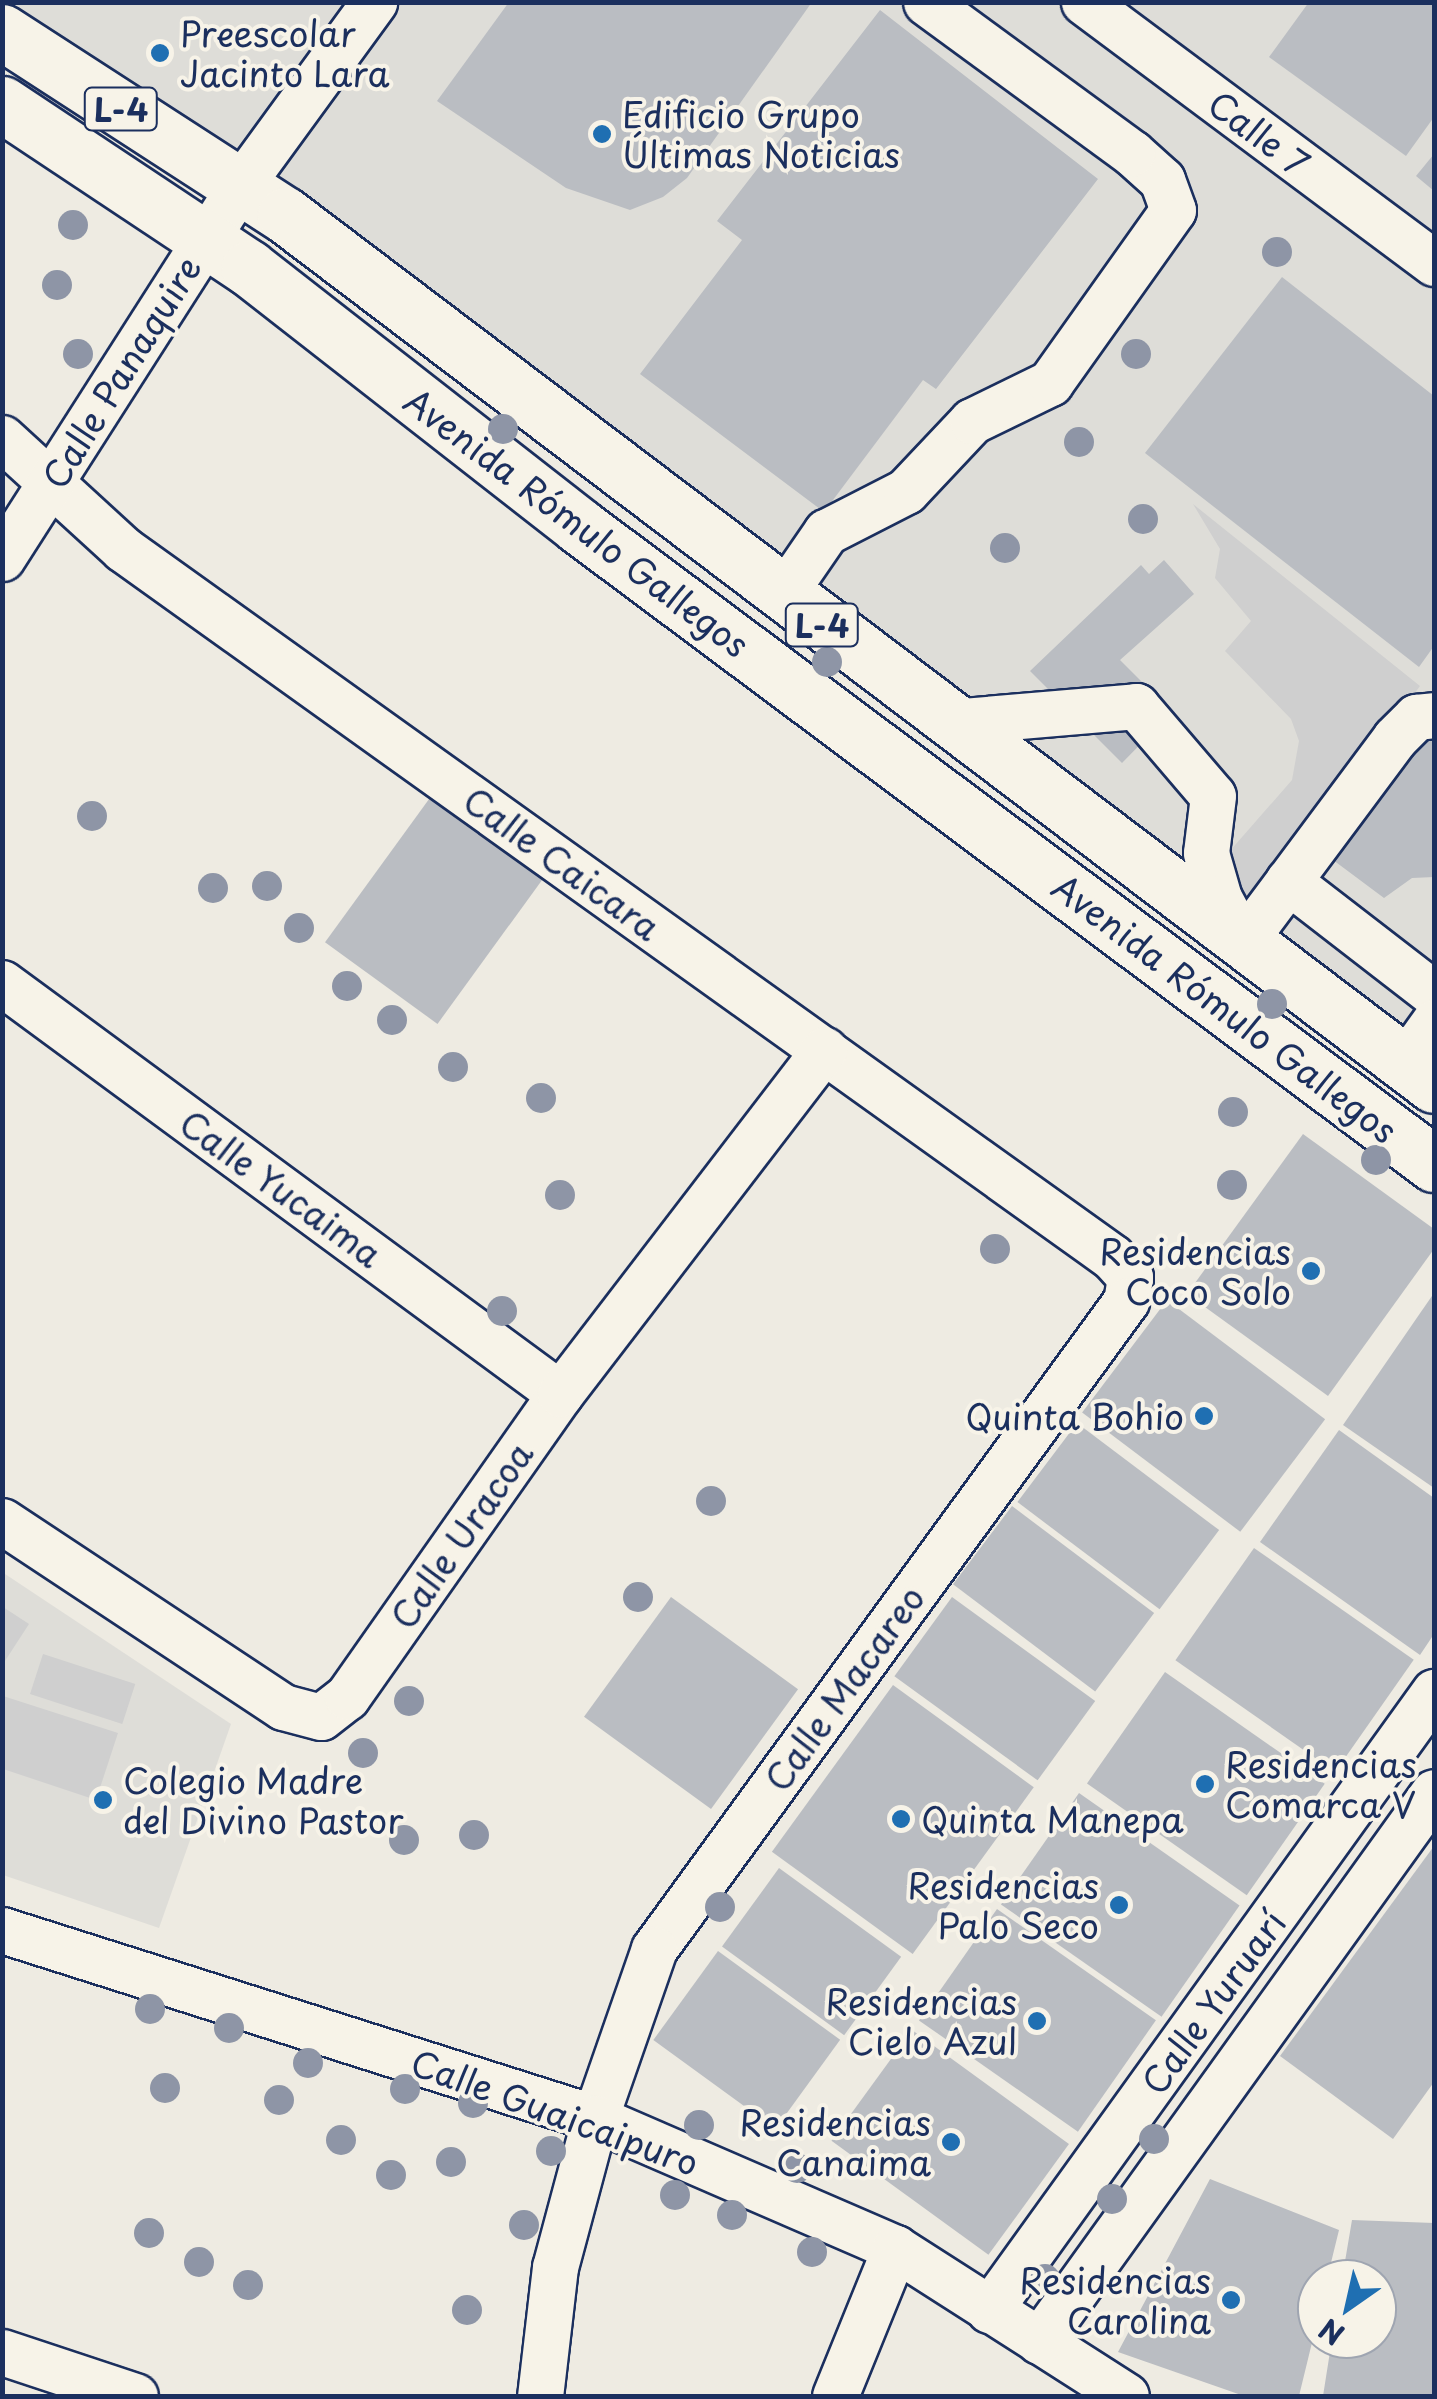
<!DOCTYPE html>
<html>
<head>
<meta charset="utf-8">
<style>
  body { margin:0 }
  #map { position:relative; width:1437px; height:2399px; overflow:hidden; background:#eeebe2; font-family:"Playpen Sans",sans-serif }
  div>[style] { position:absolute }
  .built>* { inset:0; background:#deddd8 }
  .green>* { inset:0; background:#cfcfcf; transform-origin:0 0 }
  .building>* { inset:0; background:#babdc2; transform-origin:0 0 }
  .roads { filter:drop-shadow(2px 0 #1b2f5e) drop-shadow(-2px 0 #1b2f5e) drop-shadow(0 2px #1b2f5e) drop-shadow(0 -2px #1b2f5e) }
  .minor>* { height:45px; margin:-22.5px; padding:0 22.5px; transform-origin:22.5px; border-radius:22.5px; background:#f7f3e8 }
  .major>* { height:55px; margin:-27.5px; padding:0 27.5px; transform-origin:27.5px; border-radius:27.5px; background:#f7f3e8 }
  .trees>* { width:30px; height:30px; margin:-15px; border-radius:50%; background:#8e95a6 }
  .dots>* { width:28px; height:28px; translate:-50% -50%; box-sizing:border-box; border:5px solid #f7f3e8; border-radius:50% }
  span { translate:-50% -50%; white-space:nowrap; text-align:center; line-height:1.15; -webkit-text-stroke:8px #f7f3e8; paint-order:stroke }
  .shield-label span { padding:2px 8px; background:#f7f3e8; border:2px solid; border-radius:8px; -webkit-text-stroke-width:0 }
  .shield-label { font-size:32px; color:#1b2f5e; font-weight:700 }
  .poi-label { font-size:35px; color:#1b2f5e }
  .left { translate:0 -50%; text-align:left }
  .right { translate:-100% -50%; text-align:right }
  .street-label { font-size:35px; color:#1b2f5e }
  .frame { position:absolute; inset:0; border:5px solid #1b2f5e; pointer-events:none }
  .north { position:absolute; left:1297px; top:2259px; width:100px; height:100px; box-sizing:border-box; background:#f7f3e8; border:2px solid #9fa5b1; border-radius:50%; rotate:214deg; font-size:28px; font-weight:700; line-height:40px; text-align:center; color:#1b2f5e }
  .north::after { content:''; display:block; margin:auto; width:35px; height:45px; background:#1f6fb2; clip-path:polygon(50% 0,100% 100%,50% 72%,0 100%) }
</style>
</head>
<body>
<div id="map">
  <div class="built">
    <i style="clip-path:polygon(2px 3px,1434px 3px,1434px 1080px,3px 21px)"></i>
    <i style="clip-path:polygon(2px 1572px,231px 1724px,159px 1928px,3px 1875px)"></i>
  </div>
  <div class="green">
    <i style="clip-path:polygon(1193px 504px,1420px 686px,1254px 912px,1227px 885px,1222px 860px,1292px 780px,1299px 741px,1291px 719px,1225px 651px,1251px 621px,1215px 578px,1220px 549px)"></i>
    <i style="clip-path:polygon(3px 1607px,29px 1624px,3px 1664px)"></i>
    <i style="left:43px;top:1654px;width:97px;height:42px;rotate:18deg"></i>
    <i style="clip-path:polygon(3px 1696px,118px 1733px,96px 1800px,3px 1769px)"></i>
  </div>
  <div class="building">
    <i style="clip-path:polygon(509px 2px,812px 2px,687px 178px,663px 197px,630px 210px,566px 188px,437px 101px)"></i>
    <i style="clip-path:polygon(1309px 2px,1434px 2px,1434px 117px,1406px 156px,1269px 57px)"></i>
    <i style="clip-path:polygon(880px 10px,1098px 179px,936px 389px,923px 380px,824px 512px,640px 374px,742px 240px,717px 221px)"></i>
    <i style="clip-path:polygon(1434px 154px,1434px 191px,1416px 176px)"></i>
    <i style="clip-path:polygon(1282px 277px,1434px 396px,1434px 646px,1419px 667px,1145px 453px)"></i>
    <i style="clip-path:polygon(1164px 560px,1194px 594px,1120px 660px,1172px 712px,1122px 763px,1030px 671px,1141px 565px,1149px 574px)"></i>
    <i style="clip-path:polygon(1415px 728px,1434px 743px,1434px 877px,1412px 878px,1384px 898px,1325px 854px)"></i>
    <i style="left:432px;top:795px;width:139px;height:182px;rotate:36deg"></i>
    <i style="clip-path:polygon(1303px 1134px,1434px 1229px,1434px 1249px,1328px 1396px,1187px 1294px)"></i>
    <i style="clip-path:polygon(1434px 1293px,1434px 1488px,1343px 1425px)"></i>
    <i style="left:1167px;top:1300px;width:198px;height:141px;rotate:37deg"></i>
    <i style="left:1077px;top:1423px;width:178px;height:99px;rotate:37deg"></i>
    <i style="clip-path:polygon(1339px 1430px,1434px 1498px,1434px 1634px,1420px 1655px,1260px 1542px)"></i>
    <i style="left:1012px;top:1506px;width:178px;height:98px;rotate:37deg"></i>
    <i style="left:1254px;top:1548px;width:195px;height:137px;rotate:35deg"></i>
    <i style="left:671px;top:1597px;width:157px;height:148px;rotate:36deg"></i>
    <i style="left:952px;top:1597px;width:177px;height:98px;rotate:36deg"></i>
    <i style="left:1165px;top:1672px;width:195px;height:136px;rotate:35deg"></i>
    <i style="left:893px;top:1685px;width:174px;height:206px;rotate:36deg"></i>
    <i style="left:1079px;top:1793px;width:196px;height:136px;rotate:35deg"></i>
    <i style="clip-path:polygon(1434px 1846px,1434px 2082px,1393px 2139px,1280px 2056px)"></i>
    <i style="left:779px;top:1868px;width:151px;height:97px;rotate:36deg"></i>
    <i style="left:997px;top:1909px;width:194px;height:136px;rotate:35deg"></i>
    <i style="left:718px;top:1951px;width:151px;height:110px;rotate:36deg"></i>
    <i style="left:912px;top:2030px;width:194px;height:137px;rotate:36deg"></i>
    <i style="clip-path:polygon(1210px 2179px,1339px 2230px,1327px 2279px,1317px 2279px,1317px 2322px,1299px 2396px,1244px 2396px,1118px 2352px)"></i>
    <i style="clip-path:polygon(1352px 2220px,1434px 2223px,1434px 2396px,1323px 2396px,1332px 2339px,1377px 2339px,1377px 2279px,1342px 2279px)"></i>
  </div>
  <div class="roads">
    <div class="minor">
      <i style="left:1084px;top:2px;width:437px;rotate:36.7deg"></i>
      <i style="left:2px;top:438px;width:164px;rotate:42.5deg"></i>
      <i style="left:123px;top:549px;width:1216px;rotate:35.6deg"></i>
      <i style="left:1112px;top:1257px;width:27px;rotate:48deg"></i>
      <i style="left:1130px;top:1277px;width:24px;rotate:99deg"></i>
      <i style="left:1126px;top:1301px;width:802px;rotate:126.07deg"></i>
      <i style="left:654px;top:1949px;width:179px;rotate:109.2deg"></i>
      <i style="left:595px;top:2118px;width:154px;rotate:105deg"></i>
      <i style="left:555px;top:2267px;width:130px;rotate:96.6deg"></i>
      <i style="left:2px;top:558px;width:442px;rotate:-57.4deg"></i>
      <i style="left:240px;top:186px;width:228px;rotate:-53.9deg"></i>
      <i style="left:782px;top:596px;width:78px;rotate:-55.5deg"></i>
      <i style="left:826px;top:532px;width:90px;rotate:-27.1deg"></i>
      <i style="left:906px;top:491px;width:96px;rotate:-46.7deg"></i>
      <i style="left:972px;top:421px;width:87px;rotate:-26deg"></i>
      <i style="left:1050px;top:383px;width:212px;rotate:-54.6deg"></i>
      <i style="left:1173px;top:210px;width:32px;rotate:-110deg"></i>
      <i style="left:1162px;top:180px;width:40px;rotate:-138deg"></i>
      <i style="left:1132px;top:153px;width:255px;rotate:-143.8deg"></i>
      <i style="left:951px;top:722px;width:186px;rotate:-4.9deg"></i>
      <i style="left:1136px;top:706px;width:118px;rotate:49.5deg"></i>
      <i style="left:1213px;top:796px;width:57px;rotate:97deg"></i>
      <i style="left:1206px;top:853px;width:47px;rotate:73.9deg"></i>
      <i style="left:1219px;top:898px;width:50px;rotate:61.4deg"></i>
      <i style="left:1243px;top:942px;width:254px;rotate:-53.3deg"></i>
      <i style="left:1395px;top:738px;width:30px;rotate:-45deg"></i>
      <i style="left:1416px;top:717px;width:18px;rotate:-6deg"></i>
      <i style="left:1288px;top:881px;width:185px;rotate:37.7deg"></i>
      <i style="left:2px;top:983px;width:693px;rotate:36.37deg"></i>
      <i style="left:1406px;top:1061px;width:48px;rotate:-54.3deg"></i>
      <i style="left:2px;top:1521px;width:337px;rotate:33.5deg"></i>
      <i style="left:283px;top:1707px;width:39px;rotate:15deg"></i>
      <i style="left:321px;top:1717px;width:33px;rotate:-38deg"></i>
      <i style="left:347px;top:1697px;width:370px;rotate:-54.9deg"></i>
      <i style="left:560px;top:1394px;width:434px;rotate:-52.5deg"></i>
      <i style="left:2px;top:1930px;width:622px;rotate:17.59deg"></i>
      <i style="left:595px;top:2118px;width:327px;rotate:23.4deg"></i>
      <i style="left:895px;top:2248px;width:274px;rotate:32.6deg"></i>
      <i style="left:989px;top:2310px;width:762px;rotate:-54.24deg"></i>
      <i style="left:1039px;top:2341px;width:676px;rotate:-54.27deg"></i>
      <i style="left:2px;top:2352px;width:140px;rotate:18.3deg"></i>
      <i style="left:835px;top:2396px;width:160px;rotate:-67.9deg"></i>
    </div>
    <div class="major">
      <i style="left:2px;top:32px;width:337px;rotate:32.9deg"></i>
      <i style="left:285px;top:215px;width:1441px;rotate:37.13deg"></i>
      <i style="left:2px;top:104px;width:296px;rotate:33.6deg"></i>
      <i style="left:249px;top:268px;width:419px;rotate:38deg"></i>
      <i style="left:579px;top:526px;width:1067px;rotate:36.73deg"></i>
    </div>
  </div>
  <div class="trees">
    <i style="left:73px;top:225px"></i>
    <i style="left:1277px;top:252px"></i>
    <i style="left:57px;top:285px"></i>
    <i style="left:78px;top:354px"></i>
    <i style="left:1136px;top:354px"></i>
    <i style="left:503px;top:429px"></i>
    <i style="left:1079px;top:442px"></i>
    <i style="left:1143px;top:519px"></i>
    <i style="left:1005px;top:548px"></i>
    <i style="left:827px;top:662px"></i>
    <i style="left:92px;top:816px"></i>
    <i style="left:267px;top:886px"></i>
    <i style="left:213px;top:888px"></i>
    <i style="left:299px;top:928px"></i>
    <i style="left:347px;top:986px"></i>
    <i style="left:1272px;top:1004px"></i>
    <i style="left:392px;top:1020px"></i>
    <i style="left:453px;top:1067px"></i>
    <i style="left:541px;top:1098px"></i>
    <i style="left:1233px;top:1112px"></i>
    <i style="left:1376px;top:1160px"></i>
    <i style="left:1232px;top:1185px"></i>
    <i style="left:560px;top:1195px"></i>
    <i style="left:995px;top:1249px"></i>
    <i style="left:502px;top:1311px"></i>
    <i style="left:711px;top:1501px"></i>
    <i style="left:638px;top:1597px"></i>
    <i style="left:409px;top:1701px"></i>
    <i style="left:363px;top:1753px"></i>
    <i style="left:474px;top:1835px"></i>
    <i style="left:404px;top:1840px"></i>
    <i style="left:720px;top:1907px"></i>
    <i style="left:150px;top:2009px"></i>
    <i style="left:229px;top:2028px"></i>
    <i style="left:308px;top:2063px"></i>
    <i style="left:165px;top:2088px"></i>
    <i style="left:405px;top:2089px"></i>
    <i style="left:279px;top:2100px"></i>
    <i style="left:473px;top:2103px"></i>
    <i style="left:699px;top:2125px"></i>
    <i style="left:1154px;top:2139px"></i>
    <i style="left:341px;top:2140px"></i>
    <i style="left:551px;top:2151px"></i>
    <i style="left:451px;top:2162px"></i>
    <i style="left:797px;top:2168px"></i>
    <i style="left:391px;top:2175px"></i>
    <i style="left:675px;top:2195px"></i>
    <i style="left:1112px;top:2199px"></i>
    <i style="left:732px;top:2215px"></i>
    <i style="left:524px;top:2225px"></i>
    <i style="left:149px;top:2233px"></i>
    <i style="left:812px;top:2252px"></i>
    <i style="left:199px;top:2262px"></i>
    <i style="left:1045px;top:2279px"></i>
    <i style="left:248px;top:2285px"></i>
    <i style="left:467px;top:2310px"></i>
  </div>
  <div class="dots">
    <i style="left:160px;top:53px;background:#1f6fb2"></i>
    <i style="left:602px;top:134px;background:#1f6fb2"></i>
    <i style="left:1311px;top:1271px;background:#1f6fb2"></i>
    <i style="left:1204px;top:1416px;background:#1f6fb2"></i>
    <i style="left:1205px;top:1784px;background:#1f6fb2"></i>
    <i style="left:103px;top:1800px;background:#1f6fb2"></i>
    <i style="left:901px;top:1819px;background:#1f6fb2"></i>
    <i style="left:1119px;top:1905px;background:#1f6fb2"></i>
    <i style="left:1037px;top:2021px;background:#1f6fb2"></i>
    <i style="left:951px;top:2142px;background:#1f6fb2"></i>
    <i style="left:1231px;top:2300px;background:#1f6fb2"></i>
  </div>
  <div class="shield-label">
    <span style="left:121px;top:109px">L-4</span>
    <span style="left:822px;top:625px">L-4</span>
  </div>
  <div class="poi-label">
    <span class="left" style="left:180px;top:53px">Preescolar<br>Jacinto Lara</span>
    <span class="left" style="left:622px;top:134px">Edificio Grupo<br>Últimas Noticias</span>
    <span class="right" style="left:1291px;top:1271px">Residencias<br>Coco Solo</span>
    <span class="right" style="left:1184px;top:1416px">Quinta Bohio</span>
    <span class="left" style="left:1225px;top:1784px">Residencias<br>Comarca V</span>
    <span class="left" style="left:123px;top:1800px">Colegio Madre<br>del Divino Pastor</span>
    <span class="left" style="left:921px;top:1819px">Quinta Manepa</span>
    <span class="right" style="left:1099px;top:1905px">Residencias<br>Palo Seco</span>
    <span class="right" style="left:1017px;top:2021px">Residencias<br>Cielo Azul</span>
    <span class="right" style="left:931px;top:2142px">Residencias<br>Canaima</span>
    <span class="right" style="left:1211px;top:2300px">Residencias<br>Carolina</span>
  </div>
  <div class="street-label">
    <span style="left:1259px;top:133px;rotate:37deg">Calle 7</span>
    <span style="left:121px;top:372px;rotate:-58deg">Calle Panaquire</span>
    <span style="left:577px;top:522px;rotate:37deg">Avenida Rómulo Gallegos</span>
    <span style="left:562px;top:863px;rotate:36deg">Calle Caicara</span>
    <span style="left:1225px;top:1008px;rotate:37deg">Avenida Rómulo Gallegos</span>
    <span style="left:281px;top:1188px;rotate:36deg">Calle Yucaima</span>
    <span style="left:461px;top:1535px;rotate:-55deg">Calle Uracoa</span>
    <span style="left:844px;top:1688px;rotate:-54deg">Calle Macareo</span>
    <span style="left:1213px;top:2002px;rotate:-54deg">Calle Yuruarí</span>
    <span style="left:555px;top:2112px;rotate:20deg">Calle Guaicaipuro</span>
  </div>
  <div class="frame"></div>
  <div class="north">N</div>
</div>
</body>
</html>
